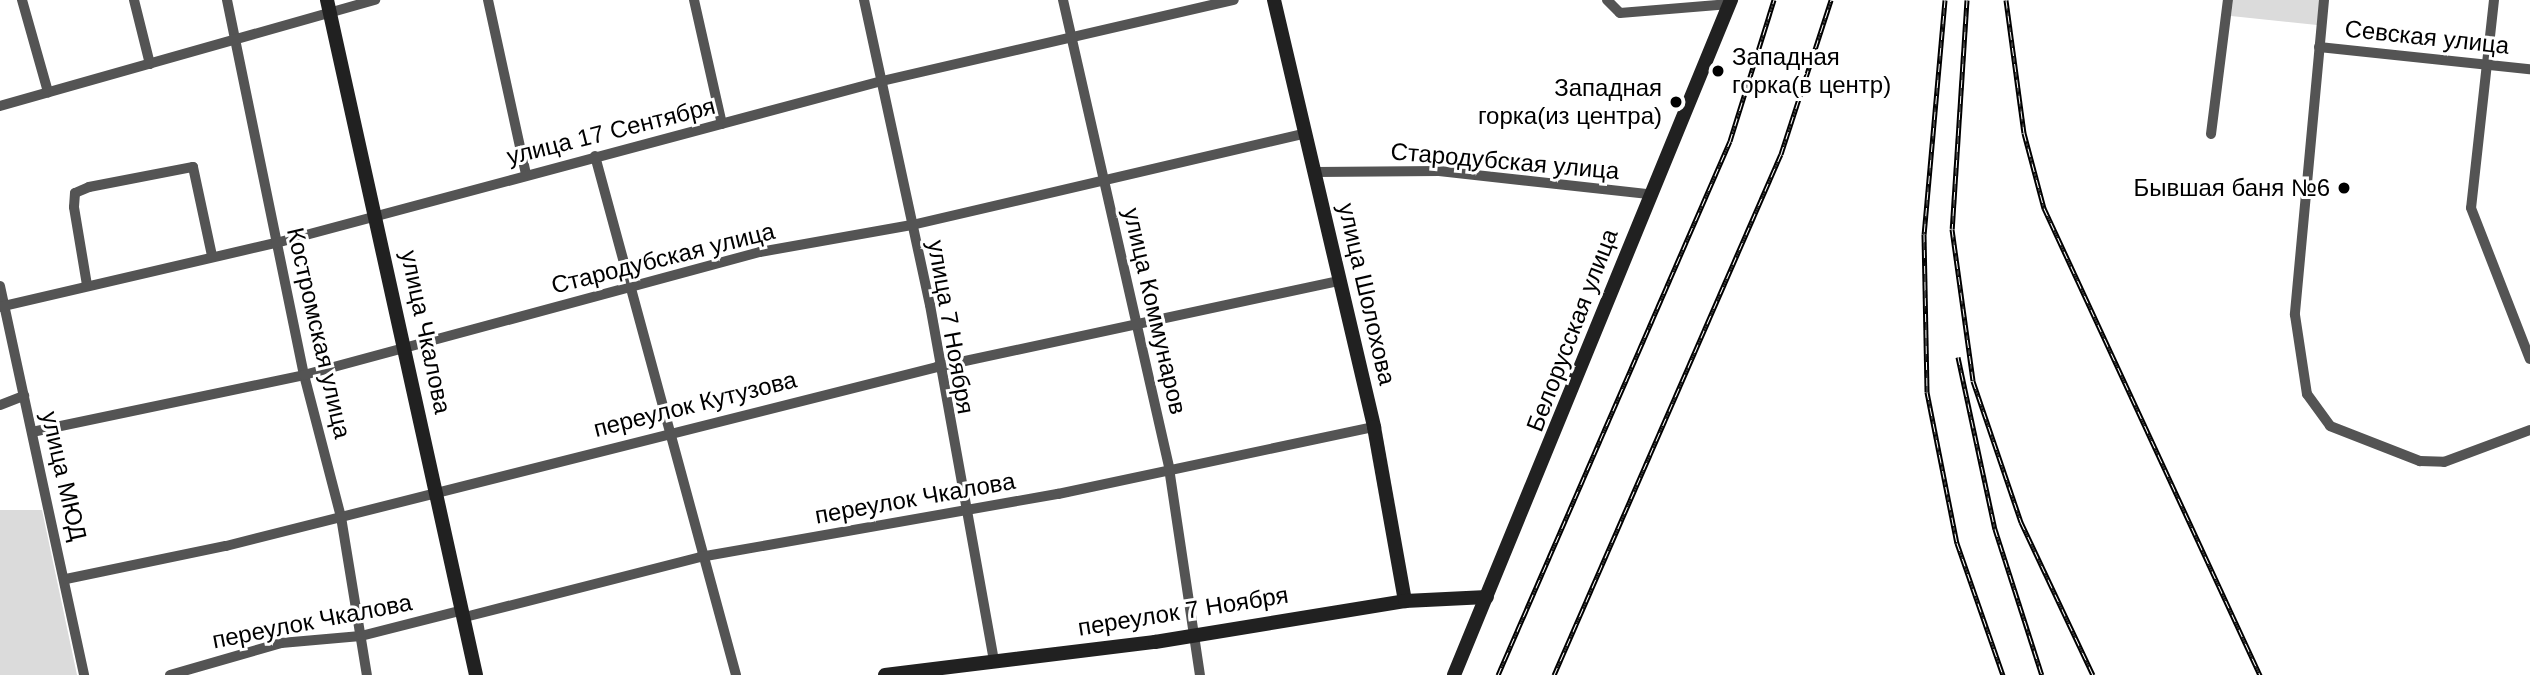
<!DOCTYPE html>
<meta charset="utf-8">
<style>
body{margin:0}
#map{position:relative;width:2530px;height:675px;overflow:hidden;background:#fff;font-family:Arial,sans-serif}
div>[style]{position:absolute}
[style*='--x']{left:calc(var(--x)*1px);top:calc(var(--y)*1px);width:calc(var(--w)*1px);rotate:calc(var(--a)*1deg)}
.green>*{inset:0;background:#dbdbdb}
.street>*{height:10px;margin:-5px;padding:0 5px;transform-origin:5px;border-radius:5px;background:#545454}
.secondary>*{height:14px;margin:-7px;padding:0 7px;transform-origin:7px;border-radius:7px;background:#212121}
.rail>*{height:5px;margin-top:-2.5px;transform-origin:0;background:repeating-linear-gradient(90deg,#fff 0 8px,#000 0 16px);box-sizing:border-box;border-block:2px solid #000}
.dots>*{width:19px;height:19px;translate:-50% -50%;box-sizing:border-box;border:4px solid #fff;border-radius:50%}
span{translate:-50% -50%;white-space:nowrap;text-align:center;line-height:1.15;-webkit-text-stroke:6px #fff;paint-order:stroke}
.street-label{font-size:24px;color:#000}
.poi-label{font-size:24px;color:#000}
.left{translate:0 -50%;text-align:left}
.right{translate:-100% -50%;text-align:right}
</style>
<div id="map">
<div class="green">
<div style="clip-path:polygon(2233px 0,2320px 0,2317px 25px,2231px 16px)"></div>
<div style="clip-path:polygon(0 510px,42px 510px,77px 675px,0 675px)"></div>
</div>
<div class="street">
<div style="--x:22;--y:0;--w:96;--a:74.2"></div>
<div style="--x:134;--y:0;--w:66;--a:76"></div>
<div style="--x:227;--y:0;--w:383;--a:78.4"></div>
<div style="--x:304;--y:375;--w:147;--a:75.4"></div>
<div style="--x:341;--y:517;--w:160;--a:80.7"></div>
<div style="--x:488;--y:0;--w:178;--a:77.7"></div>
<div style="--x:694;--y:0;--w:127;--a:77.3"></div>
<div style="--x:864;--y:0;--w:312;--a:77.8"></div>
<div style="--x:930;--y:305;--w:363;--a:79.8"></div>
<div style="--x:1063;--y:0;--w:480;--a:77.2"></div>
<div style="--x:1169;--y:468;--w:209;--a:81.5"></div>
<div style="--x:1607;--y:0;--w:18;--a:45"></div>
<div style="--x:1620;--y:13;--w:110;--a:-4.7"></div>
<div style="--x:2324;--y:0;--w:316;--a:95.3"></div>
<div style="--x:2295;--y:315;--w:80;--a:81.4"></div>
<div style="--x:2307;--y:394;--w:39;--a:54"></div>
<div style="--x:2330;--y:426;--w:97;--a:21.3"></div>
<div style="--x:2420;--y:461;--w:24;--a:2"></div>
<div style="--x:2444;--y:462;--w:92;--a:-20.4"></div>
<div style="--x:2494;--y:0;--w:209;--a:96.3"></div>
<div style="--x:2471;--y:208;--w:162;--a:68.7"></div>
<div style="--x:2319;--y:47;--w:212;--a:6"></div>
<div style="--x:0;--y:106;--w:390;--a:-15.8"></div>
<div style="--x:2211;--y:134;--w:135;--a:-82.8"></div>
<div style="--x:595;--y:156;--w:538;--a:74.8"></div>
<div style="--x:1316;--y:172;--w:123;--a:-0.5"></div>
<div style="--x:1439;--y:171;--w:211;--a:6.3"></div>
<div style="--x:87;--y:285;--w:79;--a:-99.5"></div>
<div style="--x:74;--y:207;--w:14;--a:-86"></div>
<div style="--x:75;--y:193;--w:15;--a:-23"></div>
<div style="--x:89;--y:187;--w:106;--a:-10.9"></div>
<div style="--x:193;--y:167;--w:91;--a:77.9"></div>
<div style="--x:0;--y:286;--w:398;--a:77.8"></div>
<div style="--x:0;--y:307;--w:283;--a:-13.1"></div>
<div style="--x:276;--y:243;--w:627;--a:-14.97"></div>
<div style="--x:882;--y:81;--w:361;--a:-13"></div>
<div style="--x:0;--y:405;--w:26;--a:-21"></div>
<div style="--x:32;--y:432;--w:278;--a:-11.8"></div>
<div style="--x:304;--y:375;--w:472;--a:-15.1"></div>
<div style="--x:760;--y:252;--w:154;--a:-10.1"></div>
<div style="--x:912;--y:225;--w:405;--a:-13.1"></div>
<div style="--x:66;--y:579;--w:163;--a:-11.7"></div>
<div style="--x:226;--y:546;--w:733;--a:-14.13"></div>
<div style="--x:937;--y:367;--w:410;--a:-12.1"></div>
<div style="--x:465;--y:617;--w:243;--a:-14.3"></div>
<div style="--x:700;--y:557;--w:364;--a:-10"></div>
<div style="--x:1058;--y:494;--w:323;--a:-12"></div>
<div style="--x:170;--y:675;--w:116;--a:-16.1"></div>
<div style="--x:281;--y:643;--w:80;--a:-5"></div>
<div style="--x:361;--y:636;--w:105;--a:-14.3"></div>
</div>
<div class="secondary">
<div style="--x:327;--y:0;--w:691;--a:77.55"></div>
<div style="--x:1274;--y:0;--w:439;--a:76.8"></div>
<div style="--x:1374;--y:427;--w:177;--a:79.9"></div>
<div style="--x:885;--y:675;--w:272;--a:-7"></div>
<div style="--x:1155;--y:642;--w:253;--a:-9.3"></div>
<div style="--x:1405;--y:601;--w:82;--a:-2.8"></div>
<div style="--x:1454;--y:675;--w:730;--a:-67.69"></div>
</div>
<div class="rail">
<div style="--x:1945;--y:0;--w:235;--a:95.1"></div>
<div style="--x:1924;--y:234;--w:158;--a:88.9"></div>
<div style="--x:1927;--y:392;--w:154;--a:78.8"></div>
<div style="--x:1957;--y:543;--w:140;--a:70.8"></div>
<div style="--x:1967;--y:0;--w:229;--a:93.7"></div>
<div style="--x:1952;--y:229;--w:153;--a:82.1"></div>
<div style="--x:1973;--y:381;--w:149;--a:71.2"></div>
<div style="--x:2021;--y:522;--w:169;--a:64.8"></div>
<div style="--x:2006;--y:0;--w:134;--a:82.3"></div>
<div style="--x:2024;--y:133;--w:78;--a:75.1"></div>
<div style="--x:2044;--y:208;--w:515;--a:65.18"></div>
<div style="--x:1958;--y:357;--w:176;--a:77.9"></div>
<div style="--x:1995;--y:529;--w:153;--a:72.2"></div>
<div style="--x:1498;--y:675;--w:582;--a:-66.52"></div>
<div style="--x:1730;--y:141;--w:148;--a:-72.7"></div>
<div style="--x:1554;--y:675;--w:568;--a:-66.46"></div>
<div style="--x:1781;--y:154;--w:162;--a:-72"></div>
</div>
<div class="dots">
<div style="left:1718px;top:71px;background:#000"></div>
<div style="left:1676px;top:102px;background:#000"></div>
<div style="left:2344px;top:188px;background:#000"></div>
</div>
<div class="street-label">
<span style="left:2427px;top:37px;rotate:6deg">Севская улица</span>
<span style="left:611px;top:131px;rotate:-14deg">улица 17 Сентября</span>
<span style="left:1505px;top:161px;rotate:5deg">Стародубская улица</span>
<span style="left:663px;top:258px;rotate:-14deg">Стародубская улица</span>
<span style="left:1367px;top:294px;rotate:77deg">улица Шолохова</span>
<span style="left:1155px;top:311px;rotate:77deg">улица Коммунаров</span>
<span style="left:951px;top:327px;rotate:80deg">улица 7 Ноября</span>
<span style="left:1572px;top:330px;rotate:-69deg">Белорусская улица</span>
<span style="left:426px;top:332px;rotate:78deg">улица Чкалова</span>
<span style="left:319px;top:333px;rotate:77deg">Костромская улица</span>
<span style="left:695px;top:404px;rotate:-14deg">переулок Кутузова</span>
<span style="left:64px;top:476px;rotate:77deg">улица МЮД</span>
<span style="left:915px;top:498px;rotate:-10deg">переулок Чкалова</span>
<span style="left:1183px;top:611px;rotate:-9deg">переулок 7 Ноября</span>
<span style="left:312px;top:621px;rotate:-11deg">переулок Чкалова</span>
</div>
<div class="poi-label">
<span class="left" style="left:1732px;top:71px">Западная<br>горка(в центр)</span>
<span class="right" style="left:1662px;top:102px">Западная<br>горка(из центра)</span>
<span class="right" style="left:2330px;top:188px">Бывшая баня №6</span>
</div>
</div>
